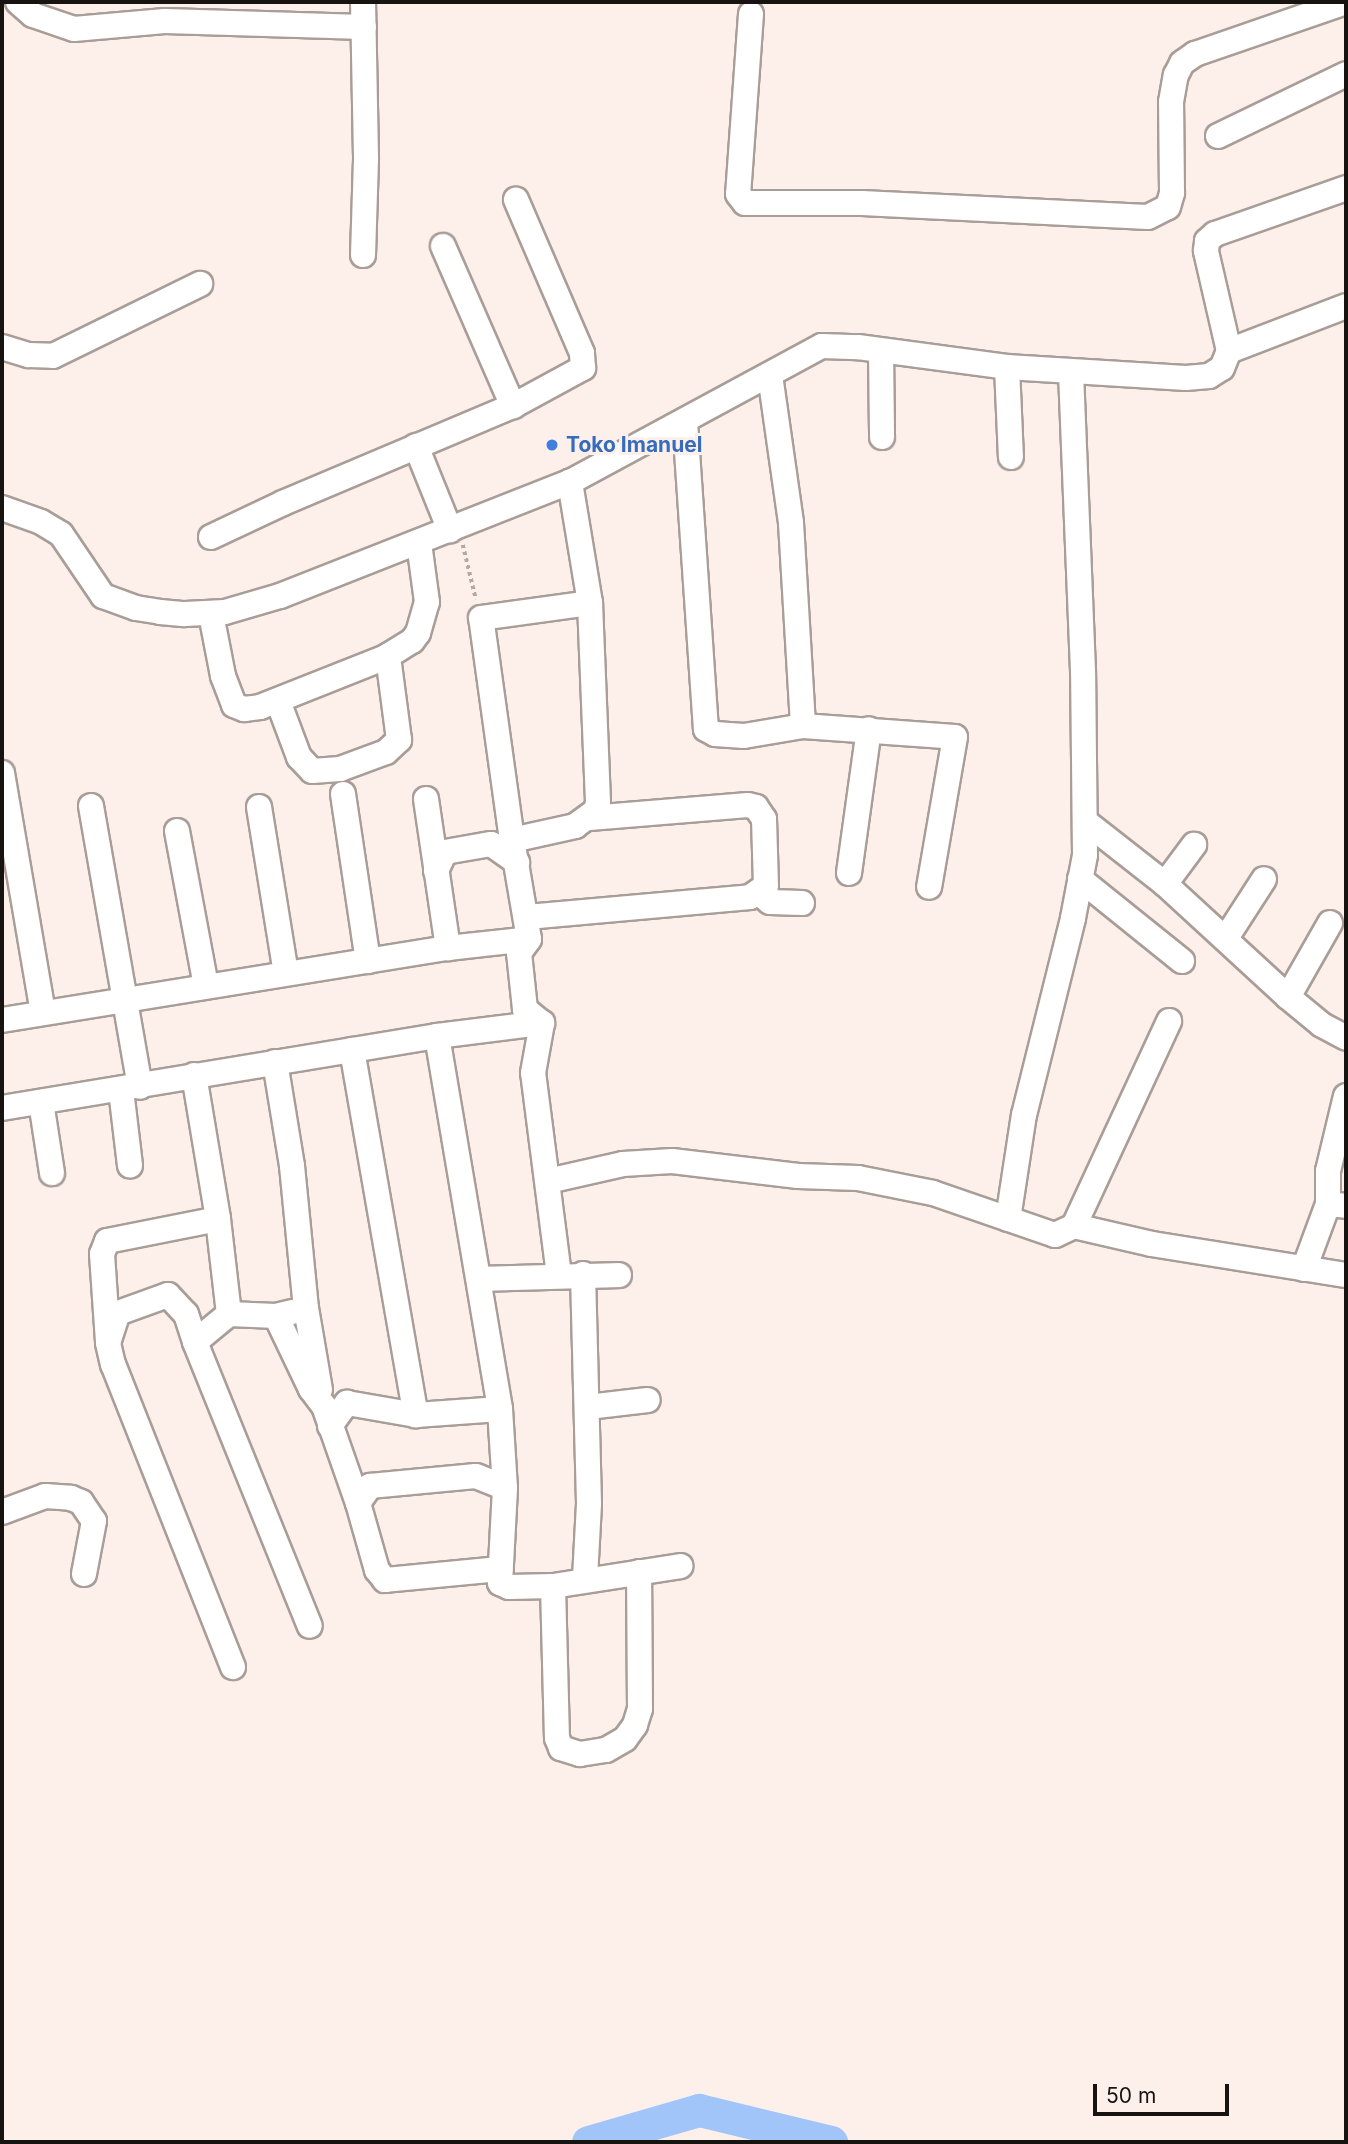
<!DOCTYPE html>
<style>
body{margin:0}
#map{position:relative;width:1348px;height:2144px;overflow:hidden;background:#fdf0eb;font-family:Inter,sans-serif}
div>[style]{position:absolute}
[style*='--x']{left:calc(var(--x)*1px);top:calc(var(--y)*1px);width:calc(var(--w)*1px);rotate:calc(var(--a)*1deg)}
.river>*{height:33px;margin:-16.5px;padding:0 16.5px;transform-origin:16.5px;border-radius:16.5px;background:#a2c5f9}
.path>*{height:3.5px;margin-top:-1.75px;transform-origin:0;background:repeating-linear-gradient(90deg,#b2a8a4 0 3.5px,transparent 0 7px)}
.roads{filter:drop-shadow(2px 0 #a99d98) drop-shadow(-2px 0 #a99d98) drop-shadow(0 2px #a99d98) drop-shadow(0 -2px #a99d98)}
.minor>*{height:24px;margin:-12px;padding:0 12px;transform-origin:12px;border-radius:12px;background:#fff}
.dots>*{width:19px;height:19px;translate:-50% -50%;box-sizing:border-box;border:4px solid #fdf0eb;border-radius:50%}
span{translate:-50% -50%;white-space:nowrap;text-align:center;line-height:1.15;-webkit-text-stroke:6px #fdf0eb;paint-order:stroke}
.shop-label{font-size:21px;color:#366cbe;font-weight:700}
.left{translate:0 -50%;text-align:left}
.frame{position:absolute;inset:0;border:4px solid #171311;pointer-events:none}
.scale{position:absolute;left:1093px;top:2084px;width:136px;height:32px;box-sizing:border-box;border:4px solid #171311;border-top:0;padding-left:9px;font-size:21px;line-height:24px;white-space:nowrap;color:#171311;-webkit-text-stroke:5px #fdf0eb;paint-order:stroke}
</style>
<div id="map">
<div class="river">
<div style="--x:588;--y:2142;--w:116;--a:-16.1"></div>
<div style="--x:699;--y:2110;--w:136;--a:13.6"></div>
</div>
<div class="path">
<div style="--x:463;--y:545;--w:56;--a:76.5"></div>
</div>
<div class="roads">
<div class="minor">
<div style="--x:18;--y:2;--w:20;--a:41"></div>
<div style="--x:33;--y:15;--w:43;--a:18.9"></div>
<div style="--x:74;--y:29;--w:91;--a:-5"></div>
<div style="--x:165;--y:21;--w:199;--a:1.7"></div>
<div style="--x:751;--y:14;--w:180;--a:94.1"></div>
<div style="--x:738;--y:194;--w:11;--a:52"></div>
<div style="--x:745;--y:203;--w:117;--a:0"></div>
<div style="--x:862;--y:203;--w:286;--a:2.8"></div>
<div style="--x:1148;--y:217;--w:22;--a:-27"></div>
<div style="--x:1168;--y:207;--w:15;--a:-74"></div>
<div style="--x:1172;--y:193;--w:91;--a:-90.6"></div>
<div style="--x:1171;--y:102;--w:27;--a:-80"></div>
<div style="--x:1176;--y:75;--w:13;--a:-63"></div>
<div style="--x:1182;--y:63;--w:16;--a:-35"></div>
<div style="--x:1195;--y:54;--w:160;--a:-19"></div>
<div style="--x:1218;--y:136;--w:142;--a:-25.8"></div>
<div style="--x:443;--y:246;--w:175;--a:66.4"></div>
<div style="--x:363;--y:255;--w:98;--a:-88.2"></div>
<div style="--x:366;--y:157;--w:155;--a:-91.1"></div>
<div style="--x:2;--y:347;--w:28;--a:17"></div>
<div style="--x:29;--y:355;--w:24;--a:2"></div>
<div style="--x:53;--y:356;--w:164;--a:-26.1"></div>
<div style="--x:881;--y:351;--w:86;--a:89.3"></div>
<div style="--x:1229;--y:351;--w:125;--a:-21"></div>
<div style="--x:1007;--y:367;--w:90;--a:87.5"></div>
<div style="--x:770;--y:375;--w:149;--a:81.9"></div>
<div style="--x:791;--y:523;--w:203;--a:86.6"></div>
<div style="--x:685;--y:422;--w:308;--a:86.1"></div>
<div style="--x:706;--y:729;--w:10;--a:29"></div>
<div style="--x:715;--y:734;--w:29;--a:4"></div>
<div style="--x:744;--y:736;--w:60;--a:-9.6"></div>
<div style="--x:803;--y:726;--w:152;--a:4.1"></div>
<div style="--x:955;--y:737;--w:152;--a:99.8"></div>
<div style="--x:416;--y:446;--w:91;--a:68"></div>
<div style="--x:2;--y:508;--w:41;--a:19.7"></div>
<div style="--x:41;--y:522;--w:23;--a:31"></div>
<div style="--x:61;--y:534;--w:75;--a:55.9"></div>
<div style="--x:103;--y:596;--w:35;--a:20"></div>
<div style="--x:136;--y:608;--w:24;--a:9"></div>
<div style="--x:160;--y:612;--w:25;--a:5"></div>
<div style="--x:185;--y:614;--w:40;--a:-2.9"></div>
<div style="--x:225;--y:612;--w:57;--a:-16.2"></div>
<div style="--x:280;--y:596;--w:312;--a:-21.5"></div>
<div style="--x:570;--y:482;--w:286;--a:-28.4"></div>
<div style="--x:822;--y:346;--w:36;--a:2"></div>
<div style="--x:858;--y:347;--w:150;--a:7.6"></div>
<div style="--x:1007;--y:367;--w:179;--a:3.5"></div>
<div style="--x:1186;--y:378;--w:23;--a:-5"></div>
<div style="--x:1209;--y:376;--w:15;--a:-32"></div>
<div style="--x:1222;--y:368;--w:18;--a:-68"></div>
<div style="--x:1229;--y:351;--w:103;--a:-103"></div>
<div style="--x:1206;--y:251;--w:10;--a:-84"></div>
<div style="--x:1207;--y:241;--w:11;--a:-41"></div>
<div style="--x:1215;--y:234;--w:139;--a:-19.3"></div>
<div style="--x:211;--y:537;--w:80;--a:-25.3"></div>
<div style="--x:283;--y:503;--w:250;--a:-22.9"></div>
<div style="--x:513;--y:406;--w:80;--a:-28.5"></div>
<div style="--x:583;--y:368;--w:15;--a:-94"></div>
<div style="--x:582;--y:353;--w:167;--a:-113.3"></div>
<div style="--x:211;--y:614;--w:63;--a:79"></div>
<div style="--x:223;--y:676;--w:31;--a:69"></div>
<div style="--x:234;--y:705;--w:11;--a:22"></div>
<div style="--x:244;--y:709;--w:16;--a:-7"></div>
<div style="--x:260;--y:707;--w:136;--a:-21.6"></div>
<div style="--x:386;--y:657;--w:31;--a:-32"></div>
<div style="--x:412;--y:641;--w:10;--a:-53"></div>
<div style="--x:418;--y:633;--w:32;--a:-74"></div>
<div style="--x:427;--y:602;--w:60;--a:-97.7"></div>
<div style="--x:278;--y:701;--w:60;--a:69.4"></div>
<div style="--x:299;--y:757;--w:19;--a:47"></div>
<div style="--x:312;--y:771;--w:28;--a:-4"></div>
<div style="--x:340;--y:769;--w:49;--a:-20.3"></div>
<div style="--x:386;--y:752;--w:18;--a:-43"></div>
<div style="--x:399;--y:740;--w:85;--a:-97.5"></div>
<div style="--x:2;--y:773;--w:243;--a:80.3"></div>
<div style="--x:343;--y:794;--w:169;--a:81.5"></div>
<div style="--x:426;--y:799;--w:151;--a:81.6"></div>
<div style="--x:91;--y:806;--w:285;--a:80.1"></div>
<div style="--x:259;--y:807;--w:168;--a:80.8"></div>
<div style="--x:1086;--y:822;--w:100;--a:38.1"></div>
<div style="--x:1165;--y:884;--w:167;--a:42.6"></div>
<div style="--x:1288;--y:997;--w:44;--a:39.5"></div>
<div style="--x:1322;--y:1025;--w:27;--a:28"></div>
<div style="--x:177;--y:831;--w:158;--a:79.4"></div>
<div style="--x:512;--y:840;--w:224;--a:-97.9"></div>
<div style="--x:481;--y:618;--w:110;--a:-7.8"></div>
<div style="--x:436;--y:871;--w:21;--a:-65"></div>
<div style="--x:445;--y:852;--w:47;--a:-9.9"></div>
<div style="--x:491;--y:844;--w:32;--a:35"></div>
<div style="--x:849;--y:873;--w:145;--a:-82.1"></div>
<div style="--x:1080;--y:879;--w:131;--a:38.8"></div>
<div style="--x:1165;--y:884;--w:49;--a:-53.4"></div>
<div style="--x:759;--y:893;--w:14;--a:39"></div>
<div style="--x:770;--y:902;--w:32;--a:2"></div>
<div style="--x:527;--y:917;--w:224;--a:-5.1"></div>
<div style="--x:750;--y:897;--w:19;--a:-35"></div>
<div style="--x:766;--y:886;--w:67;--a:-91.7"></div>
<div style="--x:764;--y:819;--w:14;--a:-124"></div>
<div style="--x:756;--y:807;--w:8;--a:-166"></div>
<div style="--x:748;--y:805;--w:159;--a:175.3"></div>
<div style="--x:1226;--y:938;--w:70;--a:-57.2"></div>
<div style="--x:1288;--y:997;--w:85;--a:-60.4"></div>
<div style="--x:2;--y:1020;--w:452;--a:-9.2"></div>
<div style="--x:448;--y:948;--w:81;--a:-6.3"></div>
<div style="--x:437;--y:1036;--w:378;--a:80.4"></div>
<div style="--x:500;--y:1409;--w:79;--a:86.4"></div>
<div style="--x:505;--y:1488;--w:95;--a:93"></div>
<div style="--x:500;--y:1583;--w:10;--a:24"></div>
<div style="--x:509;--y:1587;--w:44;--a:-1.3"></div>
<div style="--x:553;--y:1586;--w:129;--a:-8.9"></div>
<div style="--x:352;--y:1050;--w:371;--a:80.1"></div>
<div style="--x:275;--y:1062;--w:105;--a:80.7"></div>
<div style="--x:292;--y:1166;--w:143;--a:84.4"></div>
<div style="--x:306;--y:1308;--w:83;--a:80.3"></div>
<div style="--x:194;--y:1075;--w:146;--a:80.5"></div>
<div style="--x:218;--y:1219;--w:96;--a:83.4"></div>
<div style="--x:121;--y:1090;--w:76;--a:83.2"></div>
<div style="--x:41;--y:1102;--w:72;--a:81.2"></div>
<div style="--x:2;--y:1108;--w:441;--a:-9.4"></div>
<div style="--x:437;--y:1036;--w:106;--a:-7.1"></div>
<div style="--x:548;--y:1181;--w:77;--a:-12.8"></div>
<div style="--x:623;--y:1164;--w:49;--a:-3.5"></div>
<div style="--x:672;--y:1161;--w:127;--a:6.8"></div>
<div style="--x:798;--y:1176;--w:60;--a:1.9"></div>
<div style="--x:858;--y:1178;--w:76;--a:11.3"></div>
<div style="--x:933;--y:1193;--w:129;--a:19"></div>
<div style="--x:1055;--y:1235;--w:21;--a:-25"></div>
<div style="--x:1074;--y:1226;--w:80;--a:13"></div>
<div style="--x:1152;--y:1244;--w:196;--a:9.1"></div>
<div style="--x:1328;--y:1204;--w:33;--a:-90"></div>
<div style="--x:1328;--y:1171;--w:77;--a:-76.5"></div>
<div style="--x:218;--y:1219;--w:113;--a:168.8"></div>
<div style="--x:107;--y:1241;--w:14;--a:111"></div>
<div style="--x:102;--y:1254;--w:89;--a:86.1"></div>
<div style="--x:108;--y:1343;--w:22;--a:77"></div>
<div style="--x:113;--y:1364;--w:326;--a:68.4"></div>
<div style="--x:1008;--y:1219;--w:105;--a:-81.3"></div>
<div style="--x:1024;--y:1115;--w:203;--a:-76"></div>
<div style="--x:1073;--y:918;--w:64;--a:-79.2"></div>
<div style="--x:1085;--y:855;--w:184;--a:-90.6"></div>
<div style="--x:1083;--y:671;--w:300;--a:-92.3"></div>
<div style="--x:1074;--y:1226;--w:226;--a:-65.1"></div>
<div style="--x:1304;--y:1269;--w:69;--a:-69.7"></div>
<div style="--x:1328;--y:1204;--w:18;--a:6"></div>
<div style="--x:583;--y:1274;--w:230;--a:88.5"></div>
<div style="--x:589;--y:1504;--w:75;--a:93.1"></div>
<div style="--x:559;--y:1275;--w:204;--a:-97.3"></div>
<div style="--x:533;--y:1073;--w:51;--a:-79.8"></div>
<div style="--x:542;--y:1023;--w:22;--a:-141"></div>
<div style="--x:525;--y:1009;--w:56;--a:-96.1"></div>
<div style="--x:519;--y:953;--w:17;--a:-54"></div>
<div style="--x:529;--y:939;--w:100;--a:-99.7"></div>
<div style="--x:512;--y:840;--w:65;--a:-12.5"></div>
<div style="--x:575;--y:826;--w:26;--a:-36"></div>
<div style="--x:596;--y:811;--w:9;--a:-77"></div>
<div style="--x:598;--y:802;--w:199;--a:-92.3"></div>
<div style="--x:590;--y:603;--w:123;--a:-99.4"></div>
<div style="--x:480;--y:1279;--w:139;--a:-1.6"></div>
<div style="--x:276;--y:1316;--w:81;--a:64.4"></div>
<div style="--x:311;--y:1389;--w:21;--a:53"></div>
<div style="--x:324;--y:1406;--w:103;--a:70.7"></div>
<div style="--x:358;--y:1503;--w:70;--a:74.2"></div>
<div style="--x:377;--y:1570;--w:13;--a:51"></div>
<div style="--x:385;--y:1580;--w:116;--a:-5.5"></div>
<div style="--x:109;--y:1340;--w:28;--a:-72"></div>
<div style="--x:118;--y:1313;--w:53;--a:-19.8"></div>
<div style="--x:168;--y:1295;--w:26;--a:47"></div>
<div style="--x:186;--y:1314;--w:29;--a:72"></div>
<div style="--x:195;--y:1342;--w:306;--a:68"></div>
<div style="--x:195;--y:1342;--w:44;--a:-39.5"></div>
<div style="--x:229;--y:1314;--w:47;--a:2.4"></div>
<div style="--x:276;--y:1316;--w:16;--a:-14"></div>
<div style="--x:588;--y:1407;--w:60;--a:-6.7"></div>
<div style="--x:330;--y:1426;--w:29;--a:-54"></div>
<div style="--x:347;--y:1403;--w:70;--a:9.9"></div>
<div style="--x:416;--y:1415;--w:84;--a:-4.1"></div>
<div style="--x:358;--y:1503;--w:21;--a:-55"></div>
<div style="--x:370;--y:1486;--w:106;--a:-5.4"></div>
<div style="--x:476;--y:1476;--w:31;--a:22"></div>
<div style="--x:2;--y:1512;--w:46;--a:-20.4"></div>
<div style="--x:45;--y:1496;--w:26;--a:4"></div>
<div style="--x:71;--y:1498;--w:11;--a:22"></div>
<div style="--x:81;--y:1502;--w:23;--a:56"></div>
<div style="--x:94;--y:1521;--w:54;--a:100.7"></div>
<div style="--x:553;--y:1586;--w:152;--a:88.5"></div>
<div style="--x:557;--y:1738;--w:11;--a:68"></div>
<div style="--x:561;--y:1748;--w:20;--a:18"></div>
<div style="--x:580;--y:1754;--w:26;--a:-9"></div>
<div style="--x:606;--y:1750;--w:22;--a:-30"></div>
<div style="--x:625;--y:1739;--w:17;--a:-54"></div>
<div style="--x:635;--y:1725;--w:17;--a:-73"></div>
<div style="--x:640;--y:1709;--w:137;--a:-90.4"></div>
</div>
</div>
<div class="dots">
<div style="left:552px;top:445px;background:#3f7fe0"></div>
</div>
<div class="shop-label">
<span class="left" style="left:566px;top:445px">Toko Imanuel</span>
</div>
<div class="frame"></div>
<div class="scale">50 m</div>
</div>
